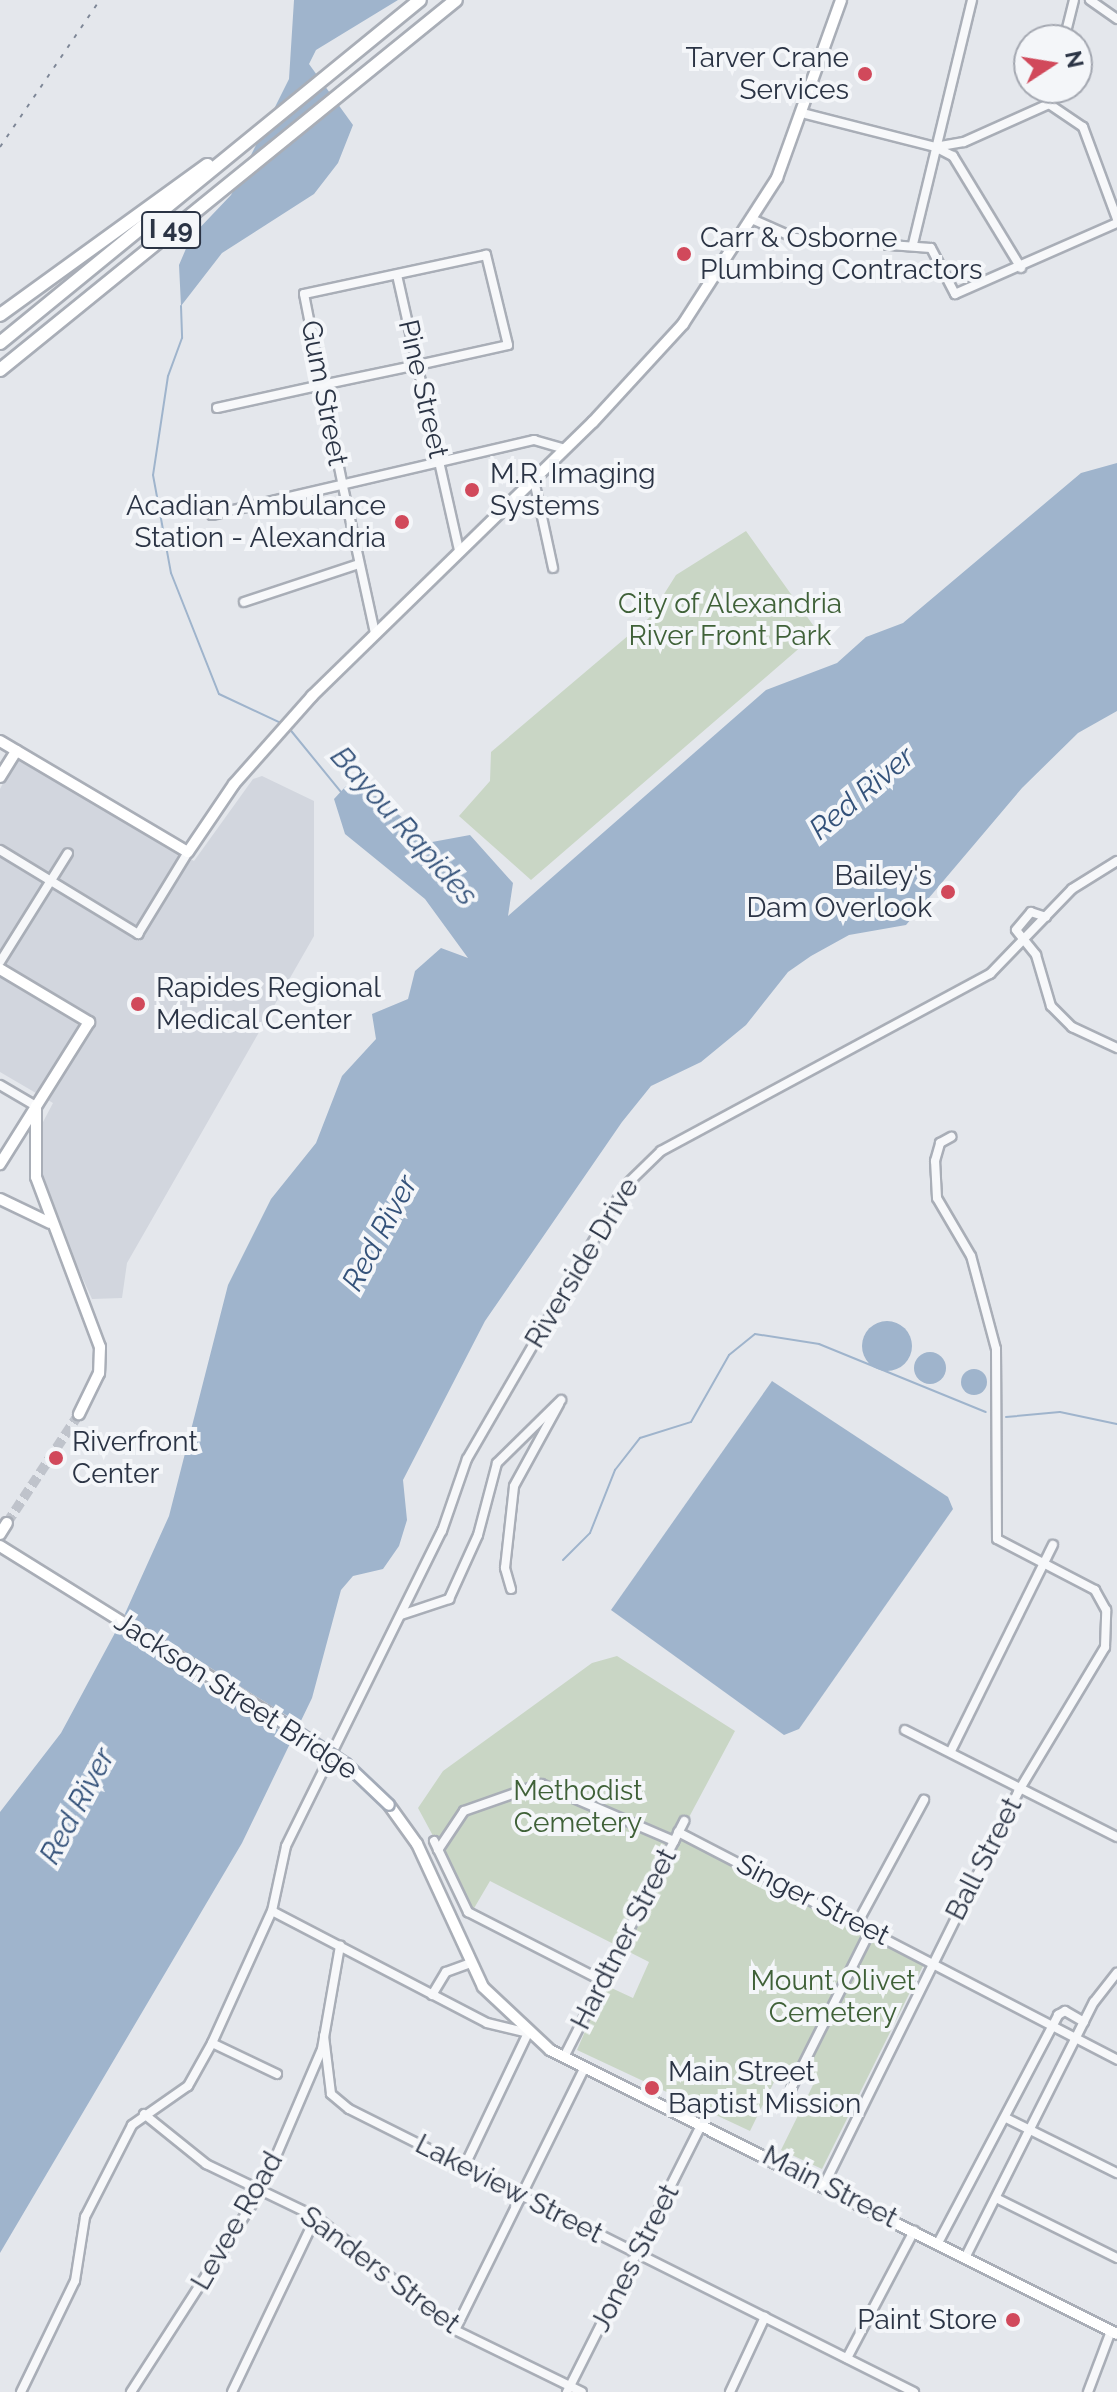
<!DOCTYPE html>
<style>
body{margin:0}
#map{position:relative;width:1117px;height:2392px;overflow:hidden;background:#e4e7ec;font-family:Raleway,sans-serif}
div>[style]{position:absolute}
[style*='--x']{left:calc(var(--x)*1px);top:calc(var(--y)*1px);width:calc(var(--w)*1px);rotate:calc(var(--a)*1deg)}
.built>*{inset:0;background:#d2d6de}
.green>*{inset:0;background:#c9d6c5}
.water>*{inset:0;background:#9fb4cc}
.round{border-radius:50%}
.pier>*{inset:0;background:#e4e7ec}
.stream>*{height:2px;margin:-1px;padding:0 1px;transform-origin:1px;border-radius:1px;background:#9fb4cc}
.major-tunnel>*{height:10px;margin-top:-5px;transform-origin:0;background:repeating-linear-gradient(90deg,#bfc3cb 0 10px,transparent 0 15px)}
.roads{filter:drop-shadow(2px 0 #a9aeb7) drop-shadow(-2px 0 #a9aeb7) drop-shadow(0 2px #a9aeb7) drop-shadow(0 -2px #a9aeb7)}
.minor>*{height:8px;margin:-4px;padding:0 4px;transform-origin:4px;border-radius:4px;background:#f7f8fa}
.major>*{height:10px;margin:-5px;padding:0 5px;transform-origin:5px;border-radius:5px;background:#fff}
.highway>*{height:12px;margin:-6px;padding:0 6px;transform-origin:6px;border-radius:6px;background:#fff}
.rail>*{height:2px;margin-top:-1px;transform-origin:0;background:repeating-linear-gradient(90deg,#7d8696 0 4px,transparent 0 12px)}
.bridges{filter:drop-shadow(2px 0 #a3abb8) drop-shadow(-2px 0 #a3abb8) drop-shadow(0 2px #a3abb8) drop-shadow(0 -2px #a3abb8)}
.major-bridge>*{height:10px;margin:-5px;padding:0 5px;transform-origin:5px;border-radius:5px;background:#fff}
.dots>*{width:22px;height:22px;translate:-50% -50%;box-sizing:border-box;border:4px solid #f4f6f9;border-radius:50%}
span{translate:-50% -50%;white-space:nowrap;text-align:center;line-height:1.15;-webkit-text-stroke:8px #f4f6f9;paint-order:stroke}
.shield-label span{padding:2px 6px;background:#f4f6f9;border:2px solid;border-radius:6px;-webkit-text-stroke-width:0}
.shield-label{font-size:26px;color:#2b3445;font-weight:700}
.poi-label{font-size:28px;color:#2b3445}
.right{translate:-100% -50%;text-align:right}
.left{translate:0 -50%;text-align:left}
.street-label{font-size:28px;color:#2b3445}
.park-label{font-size:28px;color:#3f6138}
.water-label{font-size:30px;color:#34527a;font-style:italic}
.north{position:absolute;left:1013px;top:24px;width:80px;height:80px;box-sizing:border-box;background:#f4f6f9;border:2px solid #a4a8b1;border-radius:50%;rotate:78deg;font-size:22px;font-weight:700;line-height:32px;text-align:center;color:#2b3445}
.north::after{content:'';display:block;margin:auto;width:28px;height:36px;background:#d1495b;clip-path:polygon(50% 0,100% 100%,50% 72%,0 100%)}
</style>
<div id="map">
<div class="built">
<div style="clip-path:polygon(17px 756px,194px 861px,253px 779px,262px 776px,314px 801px,314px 936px,127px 1263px,122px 1298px,92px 1299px,65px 1239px,42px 1171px,43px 1122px,53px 1103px,0 1072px,0 789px)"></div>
</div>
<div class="green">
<div style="clip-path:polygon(746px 531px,818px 632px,531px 880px,459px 816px,490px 781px,491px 752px,649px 618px,676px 575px)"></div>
<div style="clip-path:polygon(617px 1656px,735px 1731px,679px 1836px,925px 1962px,822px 2169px,781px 2150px,814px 2083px,792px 2074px,788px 2082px,776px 2078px,750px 2131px,577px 2050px,605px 1985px,633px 1998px,649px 1962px,490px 1881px,473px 1910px,418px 1808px,443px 1771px,592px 1663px)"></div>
</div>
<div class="water">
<div style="clip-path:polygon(294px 0,398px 0,316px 50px,309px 64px,353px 125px,338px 163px,314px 194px,222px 253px,181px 306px,179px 265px,191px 237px,231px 195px,289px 79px)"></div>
<div style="clip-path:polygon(1117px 463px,1117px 711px,1078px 733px,1022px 788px,906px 925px,849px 935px,811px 956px,788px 972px,746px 1025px,701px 1062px,651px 1086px,622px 1122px,485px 1321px,403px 1480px,407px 1520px,399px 1546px,383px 1569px,353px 1576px,341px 1590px,312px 1698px,242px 1843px,0 2253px,0 1812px,61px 1733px,123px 1618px,169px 1516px,228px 1285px,271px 1199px,316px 1143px,342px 1076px,376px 1039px,372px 1014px,408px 999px,415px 971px,441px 948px,468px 958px,425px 899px,345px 834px,334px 799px,346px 786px,376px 796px,432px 842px,470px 835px,513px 883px,508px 916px,766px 690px,837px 663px,866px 637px,903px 623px,1081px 473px)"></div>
<div class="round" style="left:862px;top:1321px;width:50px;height:50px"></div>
<div class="round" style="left:914px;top:1352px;width:32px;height:32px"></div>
<div class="round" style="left:961px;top:1369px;width:26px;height:26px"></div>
<div style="clip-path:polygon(772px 1381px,948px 1497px,953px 1509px,799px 1729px,784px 1735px,611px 1610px)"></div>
</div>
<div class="pier">
<div style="clip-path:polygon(121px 1612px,302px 1725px,295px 1740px,112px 1627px)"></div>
</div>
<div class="stream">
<div style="--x:181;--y:306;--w:32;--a:88"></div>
<div style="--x:182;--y:338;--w:40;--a:110.2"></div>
<div style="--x:168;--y:376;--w:100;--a:98.6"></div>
<div style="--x:153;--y:475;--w:100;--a:79.6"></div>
<div style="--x:171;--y:573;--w:130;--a:68.4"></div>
<div style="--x:219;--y:694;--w:71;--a:25.1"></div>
<div style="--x:288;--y:727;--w:84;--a:50.8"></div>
<div style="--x:1006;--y:1417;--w:54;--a:-5.3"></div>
<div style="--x:1060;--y:1412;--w:58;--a:11.9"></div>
<div style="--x:563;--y:1560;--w:38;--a:-45"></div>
<div style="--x:590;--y:1533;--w:68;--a:-68.4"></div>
<div style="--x:615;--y:1470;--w:41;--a:-52"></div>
<div style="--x:640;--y:1438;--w:53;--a:-17.4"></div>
<div style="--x:691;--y:1422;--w:77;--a:-60.4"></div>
<div style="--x:729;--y:1355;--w:33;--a:-39"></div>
<div style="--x:755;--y:1334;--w:65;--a:8.9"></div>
<div style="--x:819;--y:1344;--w:180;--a:22.2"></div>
</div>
<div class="major-tunnel">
<div style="--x:7;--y:1523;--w:131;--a:-56.6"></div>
</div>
<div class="roads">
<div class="minor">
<div style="--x:1090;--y:0;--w:33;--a:35"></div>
<div style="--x:1064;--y:40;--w:41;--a:-76"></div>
<div style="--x:1049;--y:104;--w:41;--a:34.1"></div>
<div style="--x:1083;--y:127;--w:98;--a:69.7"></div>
<div style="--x:1049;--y:104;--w:16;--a:-76"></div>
<div style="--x:806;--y:114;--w:133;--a:14.3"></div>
<div style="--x:935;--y:147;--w:29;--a:-10"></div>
<div style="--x:964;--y:142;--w:93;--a:-24.1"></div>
<div style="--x:935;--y:147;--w:20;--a:27"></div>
<div style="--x:953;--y:156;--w:131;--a:58.7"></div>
<div style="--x:754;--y:220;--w:45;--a:23.7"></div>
<div style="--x:795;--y:238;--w:136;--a:4.2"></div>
<div style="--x:931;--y:248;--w:52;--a:62.4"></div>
<div style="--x:955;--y:294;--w:177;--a:-23.7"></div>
<div style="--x:913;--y:244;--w:251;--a:-76.4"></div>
<div style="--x:397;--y:275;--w:282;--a:77.3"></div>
<div style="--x:217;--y:408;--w:107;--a:-12.4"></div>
<div style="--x:322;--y:385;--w:98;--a:-11.8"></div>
<div style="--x:418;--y:365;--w:92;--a:-12.5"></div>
<div style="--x:508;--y:345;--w:93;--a:-103.7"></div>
<div style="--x:486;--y:255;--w:186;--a:167.9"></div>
<div style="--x:304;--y:294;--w:93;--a:78.8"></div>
<div style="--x:322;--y:385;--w:99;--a:78.3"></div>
<div style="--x:342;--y:482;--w:155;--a:77.7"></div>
<div style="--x:534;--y:480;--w:90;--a:77.8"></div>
<div style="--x:212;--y:515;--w:331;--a:-13.1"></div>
<div style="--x:534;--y:440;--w:32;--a:16"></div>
<div style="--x:244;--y:602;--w:121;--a:-18.3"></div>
<div style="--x:0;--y:850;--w:162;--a:31.3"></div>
<div style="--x:138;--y:934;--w:96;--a:-58.6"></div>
<div style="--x:1046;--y:917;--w:16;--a:-162"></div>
<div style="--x:1031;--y:912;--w:23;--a:130"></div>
<div style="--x:1016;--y:930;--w:32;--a:51"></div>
<div style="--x:1036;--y:955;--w:53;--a:73.6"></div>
<div style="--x:1051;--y:1006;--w:30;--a:45"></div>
<div style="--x:1072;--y:1027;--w:50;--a:25"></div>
<div style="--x:0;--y:962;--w:128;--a:-58"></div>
<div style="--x:0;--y:1085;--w:42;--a:30.3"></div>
<div style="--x:511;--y:1589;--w:22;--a:-106"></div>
<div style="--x:505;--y:1568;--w:82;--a:-83.7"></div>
<div style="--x:514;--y:1486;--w:94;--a:-61.2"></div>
<div style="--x:401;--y:1615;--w:51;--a:-18.4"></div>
<div style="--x:449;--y:1599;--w:70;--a:-65.6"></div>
<div style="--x:478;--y:1535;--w:74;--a:-75.2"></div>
<div style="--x:497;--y:1463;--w:90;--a:-44.5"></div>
<div style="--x:905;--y:1730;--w:237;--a:26.8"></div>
<div style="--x:951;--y:1751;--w:230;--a:-63.7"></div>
<div style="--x:678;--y:1832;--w:495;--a:27.4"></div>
<div style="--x:434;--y:1841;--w:79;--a:64.4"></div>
<div style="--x:468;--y:1912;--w:149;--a:27.1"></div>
<div style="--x:438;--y:1850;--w:47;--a:-56.3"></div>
<div style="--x:464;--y:1811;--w:82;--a:-19.3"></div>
<div style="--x:541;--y:1784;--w:145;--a:23.2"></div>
<div style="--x:272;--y:1911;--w:242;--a:27.5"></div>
<div style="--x:487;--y:2023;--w:42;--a:13.7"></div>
<div style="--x:528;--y:2033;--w:148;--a:115.5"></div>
<div style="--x:858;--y:1922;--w:139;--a:-61.6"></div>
<div style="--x:432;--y:1995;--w:27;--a:-59"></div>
<div style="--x:446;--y:1972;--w:27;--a:-20"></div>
<div style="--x:324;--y:2036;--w:58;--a:83.1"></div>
<div style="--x:331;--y:2094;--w:23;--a:40"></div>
<div style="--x:349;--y:2109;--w:632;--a:26.61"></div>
<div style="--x:212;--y:2043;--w:72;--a:25.5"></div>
<div style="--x:564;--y:2057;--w:265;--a:-63"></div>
<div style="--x:791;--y:2089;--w:179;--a:-63.4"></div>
<div style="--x:144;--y:2114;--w:80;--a:38.9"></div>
<div style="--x:206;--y:2164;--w:122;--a:25.7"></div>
<div style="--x:316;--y:2217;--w:179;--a:39.1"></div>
<div style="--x:455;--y:2330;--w:141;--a:26"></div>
<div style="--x:1006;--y:2118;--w:124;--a:26.4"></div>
<div style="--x:825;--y:2183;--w:436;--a:-63.7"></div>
<div style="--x:1018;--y:1792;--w:169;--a:-59"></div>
<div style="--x:1105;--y:1647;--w:37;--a:-88"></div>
<div style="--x:1106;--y:1610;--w:23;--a:-119"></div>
<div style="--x:1095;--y:1590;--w:110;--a:-152.5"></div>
<div style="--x:997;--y:1539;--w:190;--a:-90.3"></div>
<div style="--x:996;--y:1349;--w:96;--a:-105"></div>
<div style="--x:971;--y:1256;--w:67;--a:-120.4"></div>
<div style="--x:937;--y:1198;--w:37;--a:-93"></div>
<div style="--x:935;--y:1161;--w:19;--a:-74"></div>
<div style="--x:940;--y:1143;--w:13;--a:-29"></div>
<div style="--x:996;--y:2198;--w:135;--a:26.4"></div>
<div style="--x:938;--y:2243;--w:258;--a:-62.2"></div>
<div style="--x:1058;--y:2015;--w:8;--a:-30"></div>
<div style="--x:1065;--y:2011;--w:22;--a:30"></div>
<div style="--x:966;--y:2256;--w:284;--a:-63.3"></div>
<div style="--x:1094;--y:2002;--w:37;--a:-52"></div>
<div style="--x:455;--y:2330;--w:293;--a:-63.7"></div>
<div style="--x:847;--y:2358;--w:144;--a:-62.2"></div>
<div style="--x:21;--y:2392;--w:123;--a:-64.1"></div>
<div style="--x:75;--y:2281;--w:65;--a:-81.1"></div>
<div style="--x:85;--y:2217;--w:103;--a:-62.9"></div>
<div style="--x:132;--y:2125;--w:68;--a:-34.9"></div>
<div style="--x:188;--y:2086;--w:49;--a:-60.8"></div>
<div style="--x:212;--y:2043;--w:145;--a:-65.6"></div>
<div style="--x:272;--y:1911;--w:66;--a:-77.8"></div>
<div style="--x:286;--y:1846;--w:352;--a:-63.7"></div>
<div style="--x:442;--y:1531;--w:76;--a:-70.9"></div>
<div style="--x:467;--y:1459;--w:315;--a:-59.9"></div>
<div style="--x:625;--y:1186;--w:50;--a:-44.2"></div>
<div style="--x:661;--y:1151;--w:374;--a:-28.3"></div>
<div style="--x:990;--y:974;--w:118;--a:-46"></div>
<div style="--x:1072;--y:889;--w:53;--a:-31.9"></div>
<div style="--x:131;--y:2392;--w:242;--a:-57.2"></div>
<div style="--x:262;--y:2189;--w:152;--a:-66.8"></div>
<div style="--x:322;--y:2049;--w:105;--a:-80.1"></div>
<div style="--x:232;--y:2392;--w:194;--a:-64.4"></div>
<div style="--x:567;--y:2392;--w:301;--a:-63.3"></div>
<div style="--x:730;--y:2392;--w:83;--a:-65"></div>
<div style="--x:1088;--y:2392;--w:65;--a:-69.3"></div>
</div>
<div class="major">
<div style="--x:0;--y:741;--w:218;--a:30.6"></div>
<div style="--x:188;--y:852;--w:82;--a:-55.9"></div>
<div style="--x:234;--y:784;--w:118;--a:-48.4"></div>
<div style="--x:312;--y:696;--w:392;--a:-44.3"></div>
<div style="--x:593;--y:422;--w:133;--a:-47.4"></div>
<div style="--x:683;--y:324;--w:174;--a:-57.2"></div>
<div style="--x:777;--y:178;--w:189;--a:-70.2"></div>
<div style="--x:0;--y:777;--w:31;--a:-58"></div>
<div style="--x:0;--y:969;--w:104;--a:30.8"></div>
<div style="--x:89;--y:1022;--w:168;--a:122.1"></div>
<div style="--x:36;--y:1106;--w:71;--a:90"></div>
<div style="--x:36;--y:1177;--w:182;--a:69.4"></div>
<div style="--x:100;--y:1347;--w:26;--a:92"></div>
<div style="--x:99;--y:1373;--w:46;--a:116"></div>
<div style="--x:0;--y:1199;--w:55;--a:25.6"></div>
<div style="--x:0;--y:1534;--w:13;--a:-58"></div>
<div style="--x:0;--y:1546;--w:312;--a:31.9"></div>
<div style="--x:389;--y:1805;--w:48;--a:54.3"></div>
<div style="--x:417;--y:1844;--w:157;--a:65.2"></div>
<div style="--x:483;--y:1987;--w:92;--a:43.2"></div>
<div style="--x:550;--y:2050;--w:634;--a:26.61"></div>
</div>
<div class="highway">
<div style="--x:0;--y:315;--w:256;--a:-35.9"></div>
<div style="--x:0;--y:343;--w:542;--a:-39.24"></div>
<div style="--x:0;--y:370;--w:587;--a:-39.06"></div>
</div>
</div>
<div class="rail">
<div style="--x:0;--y:147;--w:178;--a:-55.8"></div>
</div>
<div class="bridges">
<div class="major-bridge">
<div style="--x:265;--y:1711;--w:97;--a:33.2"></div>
<div style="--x:346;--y:1764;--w:59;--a:43.6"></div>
</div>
</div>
<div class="dots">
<div style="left:865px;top:74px;background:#d1495b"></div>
<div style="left:684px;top:254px;background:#d1495b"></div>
<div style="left:472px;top:490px;background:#d1495b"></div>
<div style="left:402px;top:522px;background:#d1495b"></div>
<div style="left:948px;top:892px;background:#d1495b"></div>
<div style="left:138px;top:1004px;background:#d1495b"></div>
<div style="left:56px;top:1458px;background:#d1495b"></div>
<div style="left:652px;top:2088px;background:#d1495b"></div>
<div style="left:1013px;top:2320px;background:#d1495b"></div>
</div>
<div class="shield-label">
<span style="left:171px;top:230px">I 49</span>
</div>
<div class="poi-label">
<span class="right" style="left:849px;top:74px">Tarver Crane<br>Services</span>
<span class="left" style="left:700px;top:254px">Carr &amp; Osborne<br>Plumbing Contractors</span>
<span class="left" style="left:490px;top:490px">M.R. Imaging<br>Systems</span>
<span class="right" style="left:386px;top:522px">Acadian Ambulance<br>Station - Alexandria</span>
<span class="right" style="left:932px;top:892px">Bailey's<br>Dam Overlook</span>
<span class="left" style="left:156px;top:1004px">Rapides Regional<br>Medical Center</span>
<span class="left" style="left:72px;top:1458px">Riverfront<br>Center</span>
<span class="left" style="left:668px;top:2088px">Main Street<br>Baptist Mission</span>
<span class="right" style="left:997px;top:2320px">Paint Store</span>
</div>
<div class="street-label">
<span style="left:423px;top:389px;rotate:77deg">Pine Street</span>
<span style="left:324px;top:393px;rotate:79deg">Gum Street</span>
<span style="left:582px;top:1263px;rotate:-59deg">Riverside Drive</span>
<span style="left:236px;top:1696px;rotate:33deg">Jackson Street Bridge</span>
<span style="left:984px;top:1859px;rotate:-63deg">Ball Street</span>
<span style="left:813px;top:1900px;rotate:27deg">Singer Street</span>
<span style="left:624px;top:1939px;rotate:-63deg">Hardtner Street</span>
<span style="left:830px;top:2187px;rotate:27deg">Main Street</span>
<span style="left:509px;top:2189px;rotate:27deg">Lakeview Street</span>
<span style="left:237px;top:2221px;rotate:-60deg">Levee Road</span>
<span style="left:635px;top:2258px;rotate:-63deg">Jones Street</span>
<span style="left:380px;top:2270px;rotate:37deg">Sanders Street</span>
</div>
<div class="park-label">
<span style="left:730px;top:620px">City of Alexandria<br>River Front Park</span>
<span style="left:578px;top:1807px">Methodist<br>Cemetery</span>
<span style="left:833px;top:1997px">Mount Olivet<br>Cemetery</span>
</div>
<div class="water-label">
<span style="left:862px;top:793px;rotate:-40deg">Red River</span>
<span style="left:404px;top:826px;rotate:48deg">Bayou Rapides</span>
<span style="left:380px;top:1233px;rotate:-62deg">Red River</span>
<span style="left:77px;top:1806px;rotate:-62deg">Red River</span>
</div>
<div class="north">N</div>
</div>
